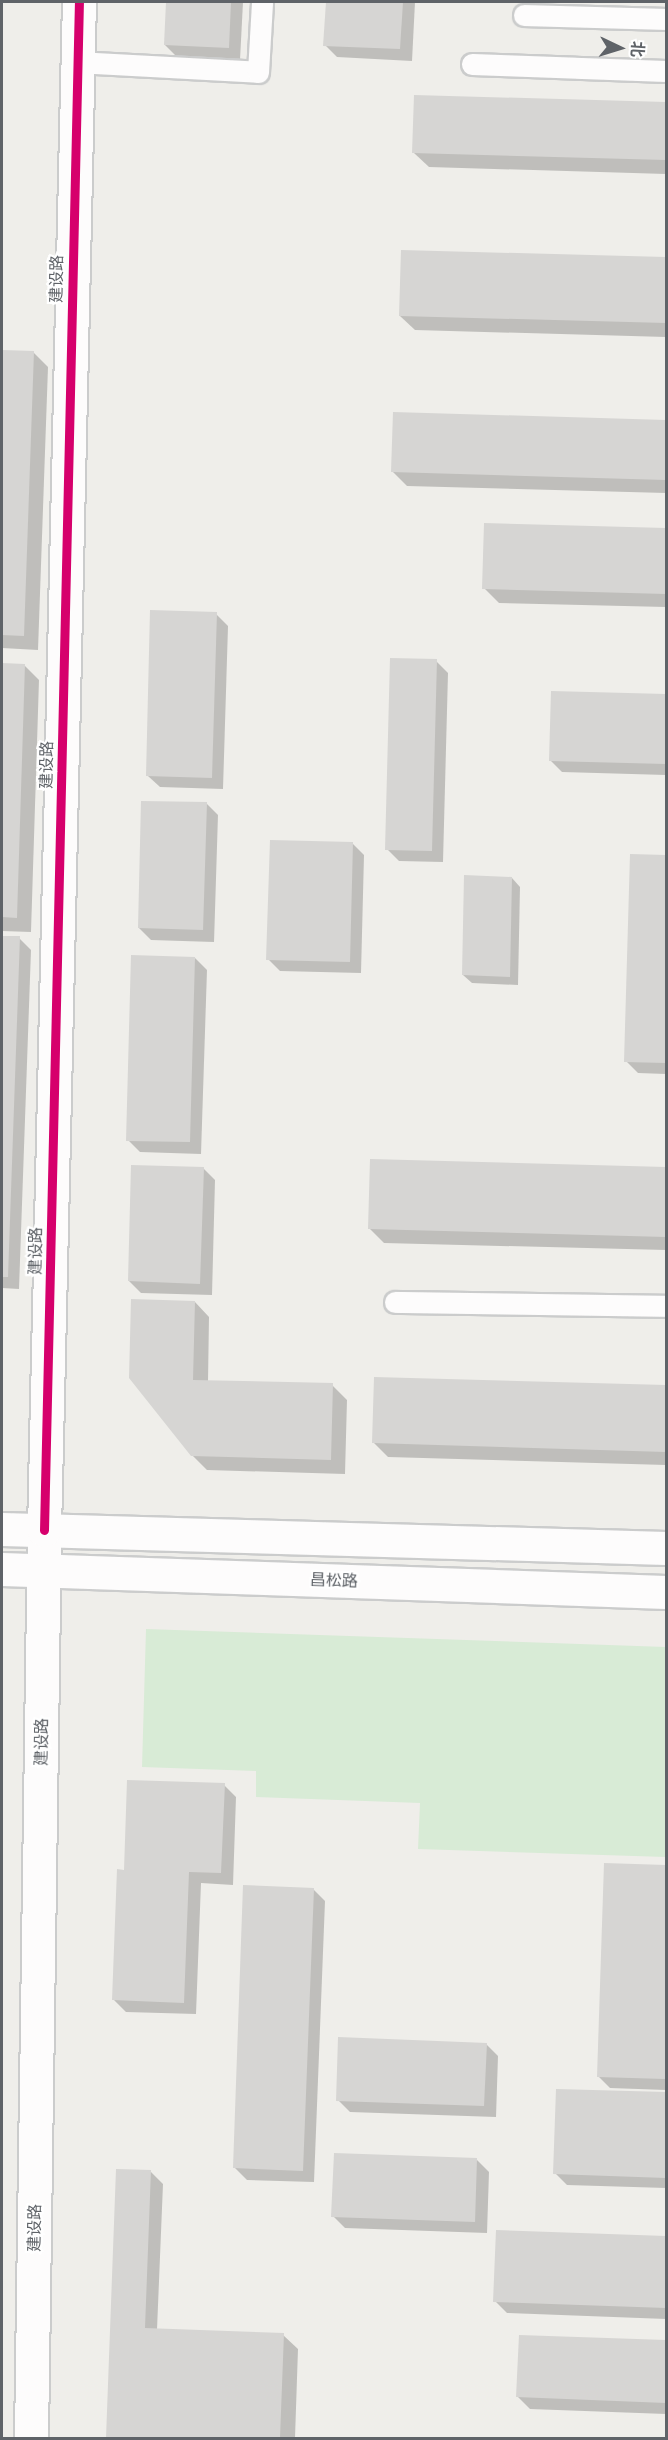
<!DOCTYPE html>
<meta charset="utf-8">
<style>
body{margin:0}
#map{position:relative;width:668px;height:2440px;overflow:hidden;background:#efeeea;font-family:Inter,"Noto Sans SC",sans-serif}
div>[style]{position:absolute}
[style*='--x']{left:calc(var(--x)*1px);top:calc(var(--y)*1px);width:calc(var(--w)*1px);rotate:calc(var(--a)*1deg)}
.green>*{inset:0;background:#d8ebd6}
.shadow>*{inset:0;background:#0003}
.building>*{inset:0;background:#d6d5d3}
.roads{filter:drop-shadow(2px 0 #cbcccc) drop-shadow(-2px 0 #cbcccc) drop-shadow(0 2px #cbcccc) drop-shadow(0 -2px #cbcccc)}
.lane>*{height:21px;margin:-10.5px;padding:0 10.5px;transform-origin:10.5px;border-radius:10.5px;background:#fdfcfc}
.secondary>*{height:33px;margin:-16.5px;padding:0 16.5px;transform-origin:16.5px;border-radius:16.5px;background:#fdfcfc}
.cycleway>*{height:9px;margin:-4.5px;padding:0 4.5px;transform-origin:4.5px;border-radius:4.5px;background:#d6006c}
span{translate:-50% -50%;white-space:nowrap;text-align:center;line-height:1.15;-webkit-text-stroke:4.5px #fff;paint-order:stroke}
.street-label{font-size:16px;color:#5f6368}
.frame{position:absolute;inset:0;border:3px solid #5f6368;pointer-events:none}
.north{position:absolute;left:590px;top:18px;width:60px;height:60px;-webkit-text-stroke:4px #fff;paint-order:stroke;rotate:94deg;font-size:16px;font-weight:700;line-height:24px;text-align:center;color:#5f6368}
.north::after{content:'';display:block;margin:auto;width:21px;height:27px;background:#5f6368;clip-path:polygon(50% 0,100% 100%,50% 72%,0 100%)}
</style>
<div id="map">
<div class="green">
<div style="clip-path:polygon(146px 1629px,666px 1647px,666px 1857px,418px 1849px,420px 1803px,256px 1797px,256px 1771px,142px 1767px)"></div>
</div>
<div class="shadow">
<div style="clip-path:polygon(167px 2px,243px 2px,240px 60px,177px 57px,165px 45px)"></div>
<div style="clip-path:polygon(327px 2px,415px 2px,412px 61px,337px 57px,325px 45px)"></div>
<div style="clip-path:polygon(415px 97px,666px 104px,666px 174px,429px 167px,414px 153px)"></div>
<div style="clip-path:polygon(402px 251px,666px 258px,666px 337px,415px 330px,400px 316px)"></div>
<div style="clip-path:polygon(2px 351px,33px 352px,48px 367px,38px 650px,2px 648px)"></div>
<div style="clip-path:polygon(394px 414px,666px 422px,666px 493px,407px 486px,393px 472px)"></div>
<div style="clip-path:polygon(486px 525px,666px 529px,666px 607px,499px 603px,484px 588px)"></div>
<div style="clip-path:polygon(216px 614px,228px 626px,223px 789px,160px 787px,148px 776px)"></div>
<div style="clip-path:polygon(436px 661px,448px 673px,443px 862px,399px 861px,387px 849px)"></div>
<div style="clip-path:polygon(2px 665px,25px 666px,39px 680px,31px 932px,2px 931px)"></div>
<div style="clip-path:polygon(552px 692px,666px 695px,666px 775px,562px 772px,550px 760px)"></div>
<div style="clip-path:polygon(206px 803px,218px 815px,214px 942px,151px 940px,139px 928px)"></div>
<div style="clip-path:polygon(352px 843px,364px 855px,361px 973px,280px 971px,268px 959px)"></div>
<div style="clip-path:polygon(631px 855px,666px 856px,666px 1074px,638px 1073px,626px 1061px)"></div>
<div style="clip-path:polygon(512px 878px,520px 887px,518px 985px,472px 983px,463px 975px)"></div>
<div style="clip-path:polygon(2px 937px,19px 938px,31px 950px,19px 1289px,2px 1288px)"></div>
<div style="clip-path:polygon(195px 958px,207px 970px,201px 1154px,140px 1152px,128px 1140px)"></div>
<div style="clip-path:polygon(371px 1160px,666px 1168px,666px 1250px,384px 1243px,369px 1228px)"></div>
<div style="clip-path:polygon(203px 1168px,215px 1180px,212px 1295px,141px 1293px,129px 1281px)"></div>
<div style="clip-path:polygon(195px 1302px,209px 1317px,208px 1382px,332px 1385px,347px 1400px,345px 1474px,207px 1470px,192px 1455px,131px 1377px)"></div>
<div style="clip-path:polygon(375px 1379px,666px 1386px,666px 1465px,388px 1457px,374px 1443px)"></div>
<div style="clip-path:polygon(224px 1785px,236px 1797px,233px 1885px,201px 1883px,196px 2014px,126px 2012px,114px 2000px,125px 1871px)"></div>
<div style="clip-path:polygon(606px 1864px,666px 1866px,666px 2090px,610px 2088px,598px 2076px)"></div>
<div style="clip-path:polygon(313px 1889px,325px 1901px,314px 2182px,247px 2180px,235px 2168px)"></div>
<div style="clip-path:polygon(486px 2044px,498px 2056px,496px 2117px,350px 2112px,338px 2100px)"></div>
<div style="clip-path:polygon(558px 2090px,666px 2094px,666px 2188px,567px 2185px,555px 2173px)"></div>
<div style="clip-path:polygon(477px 2160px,489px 2172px,487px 2233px,345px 2228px,333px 2216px)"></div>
<div style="clip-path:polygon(117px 2170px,151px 2172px,163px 2184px,157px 2330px,283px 2335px,298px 2349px,295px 2438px,107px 2438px)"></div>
<div style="clip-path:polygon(497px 2232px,666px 2238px,666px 2319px,507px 2313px,495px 2301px)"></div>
<div style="clip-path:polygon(520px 2336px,666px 2341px,666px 2414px,530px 2409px,518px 2397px)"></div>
</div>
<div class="building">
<div style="clip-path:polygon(166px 2px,231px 2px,229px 48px,164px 45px)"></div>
<div style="clip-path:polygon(326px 2px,403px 2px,400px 49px,323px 46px)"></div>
<div style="clip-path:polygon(414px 95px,666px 102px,666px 160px,412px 153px)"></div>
<div style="clip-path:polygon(401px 250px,666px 257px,666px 323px,399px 316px)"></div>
<div style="clip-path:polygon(2px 350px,34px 351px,24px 636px,2px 635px)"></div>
<div style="clip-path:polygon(393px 412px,666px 420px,666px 480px,391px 472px)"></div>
<div style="clip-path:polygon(484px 523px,666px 528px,666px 594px,482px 589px)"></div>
<div style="clip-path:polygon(150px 610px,217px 612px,212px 778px,146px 776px)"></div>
<div style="clip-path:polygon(390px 658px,437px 659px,432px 851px,385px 850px)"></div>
<div style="clip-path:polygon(2px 663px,25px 664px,17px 918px,2px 917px)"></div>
<div style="clip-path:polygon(551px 691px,666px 694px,666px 764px,549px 761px)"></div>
<div style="clip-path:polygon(141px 801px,207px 802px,203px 930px,138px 928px)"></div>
<div style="clip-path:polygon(270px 840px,353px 842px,350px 962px,266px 960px)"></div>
<div style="clip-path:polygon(630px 854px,666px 855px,666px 1063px,624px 1062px)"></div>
<div style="clip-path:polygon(464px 875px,512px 877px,510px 977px,462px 975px)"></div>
<div style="clip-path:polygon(2px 936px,20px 936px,8px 1277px,2px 1277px)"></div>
<div style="clip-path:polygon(131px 955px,195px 957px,190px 1142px,126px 1141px)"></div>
<div style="clip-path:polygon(370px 1159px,666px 1167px,666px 1237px,368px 1229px)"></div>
<div style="clip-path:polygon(131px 1165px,204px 1167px,200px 1284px,128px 1281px)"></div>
<div style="clip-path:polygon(131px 1299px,195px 1301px,193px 1380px,333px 1383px,331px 1460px,191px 1456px,129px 1378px)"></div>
<div style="clip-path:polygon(374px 1377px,666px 1385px,666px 1452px,372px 1443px)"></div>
<div style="clip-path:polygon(127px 1780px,225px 1783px,221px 1873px,189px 1872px,184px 2003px,112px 2000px,117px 1869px,124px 1870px)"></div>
<div style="clip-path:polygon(604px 1863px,666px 1865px,665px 2079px,597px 2077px)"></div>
<div style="clip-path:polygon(243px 1885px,314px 1888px,303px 2171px,233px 2168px)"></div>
<div style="clip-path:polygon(338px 2037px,487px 2043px,484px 2106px,336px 2101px)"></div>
<div style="clip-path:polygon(556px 2089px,666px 2092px,666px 2178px,553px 2174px)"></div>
<div style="clip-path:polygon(334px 2153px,477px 2158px,475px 2222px,331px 2217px)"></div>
<div style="clip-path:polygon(116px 2169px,151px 2170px,145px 2328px,284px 2333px,280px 2438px,106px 2438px)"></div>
<div style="clip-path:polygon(496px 2230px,666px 2236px,666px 2308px,493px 2302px)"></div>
<div style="clip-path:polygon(519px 2335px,666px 2340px,666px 2403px,516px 2397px)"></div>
</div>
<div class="roads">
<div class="lane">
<div style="--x:524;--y:15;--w:142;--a:1.6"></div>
<div style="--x:76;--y:62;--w:182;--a:3.1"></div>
<div style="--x:258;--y:72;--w:70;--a:-86.7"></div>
<div style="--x:472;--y:64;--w:194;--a:2.1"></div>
<div style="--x:395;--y:1302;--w:271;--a:0.8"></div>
</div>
<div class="secondary">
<div style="--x:2;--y:1529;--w:664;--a:1.64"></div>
<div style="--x:2;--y:1569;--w:664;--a:1.98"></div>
<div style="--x:31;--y:2438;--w:908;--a:-89.18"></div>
<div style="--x:44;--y:1530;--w:1528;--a:-88.69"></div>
</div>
</div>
<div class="cycleway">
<div style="--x:44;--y:1530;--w:1528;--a:-88.69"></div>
</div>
<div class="street-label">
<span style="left:56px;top:279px;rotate:-89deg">建设路</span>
<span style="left:46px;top:765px;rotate:-89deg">建设路</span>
<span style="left:35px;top:1251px;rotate:-89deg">建设路</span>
<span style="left:334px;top:1580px;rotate:2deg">昌松路</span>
<span style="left:41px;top:1742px;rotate:-89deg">建设路</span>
<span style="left:34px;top:2228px;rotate:-89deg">建设路</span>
</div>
<div class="frame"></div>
<div class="north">北</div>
</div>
